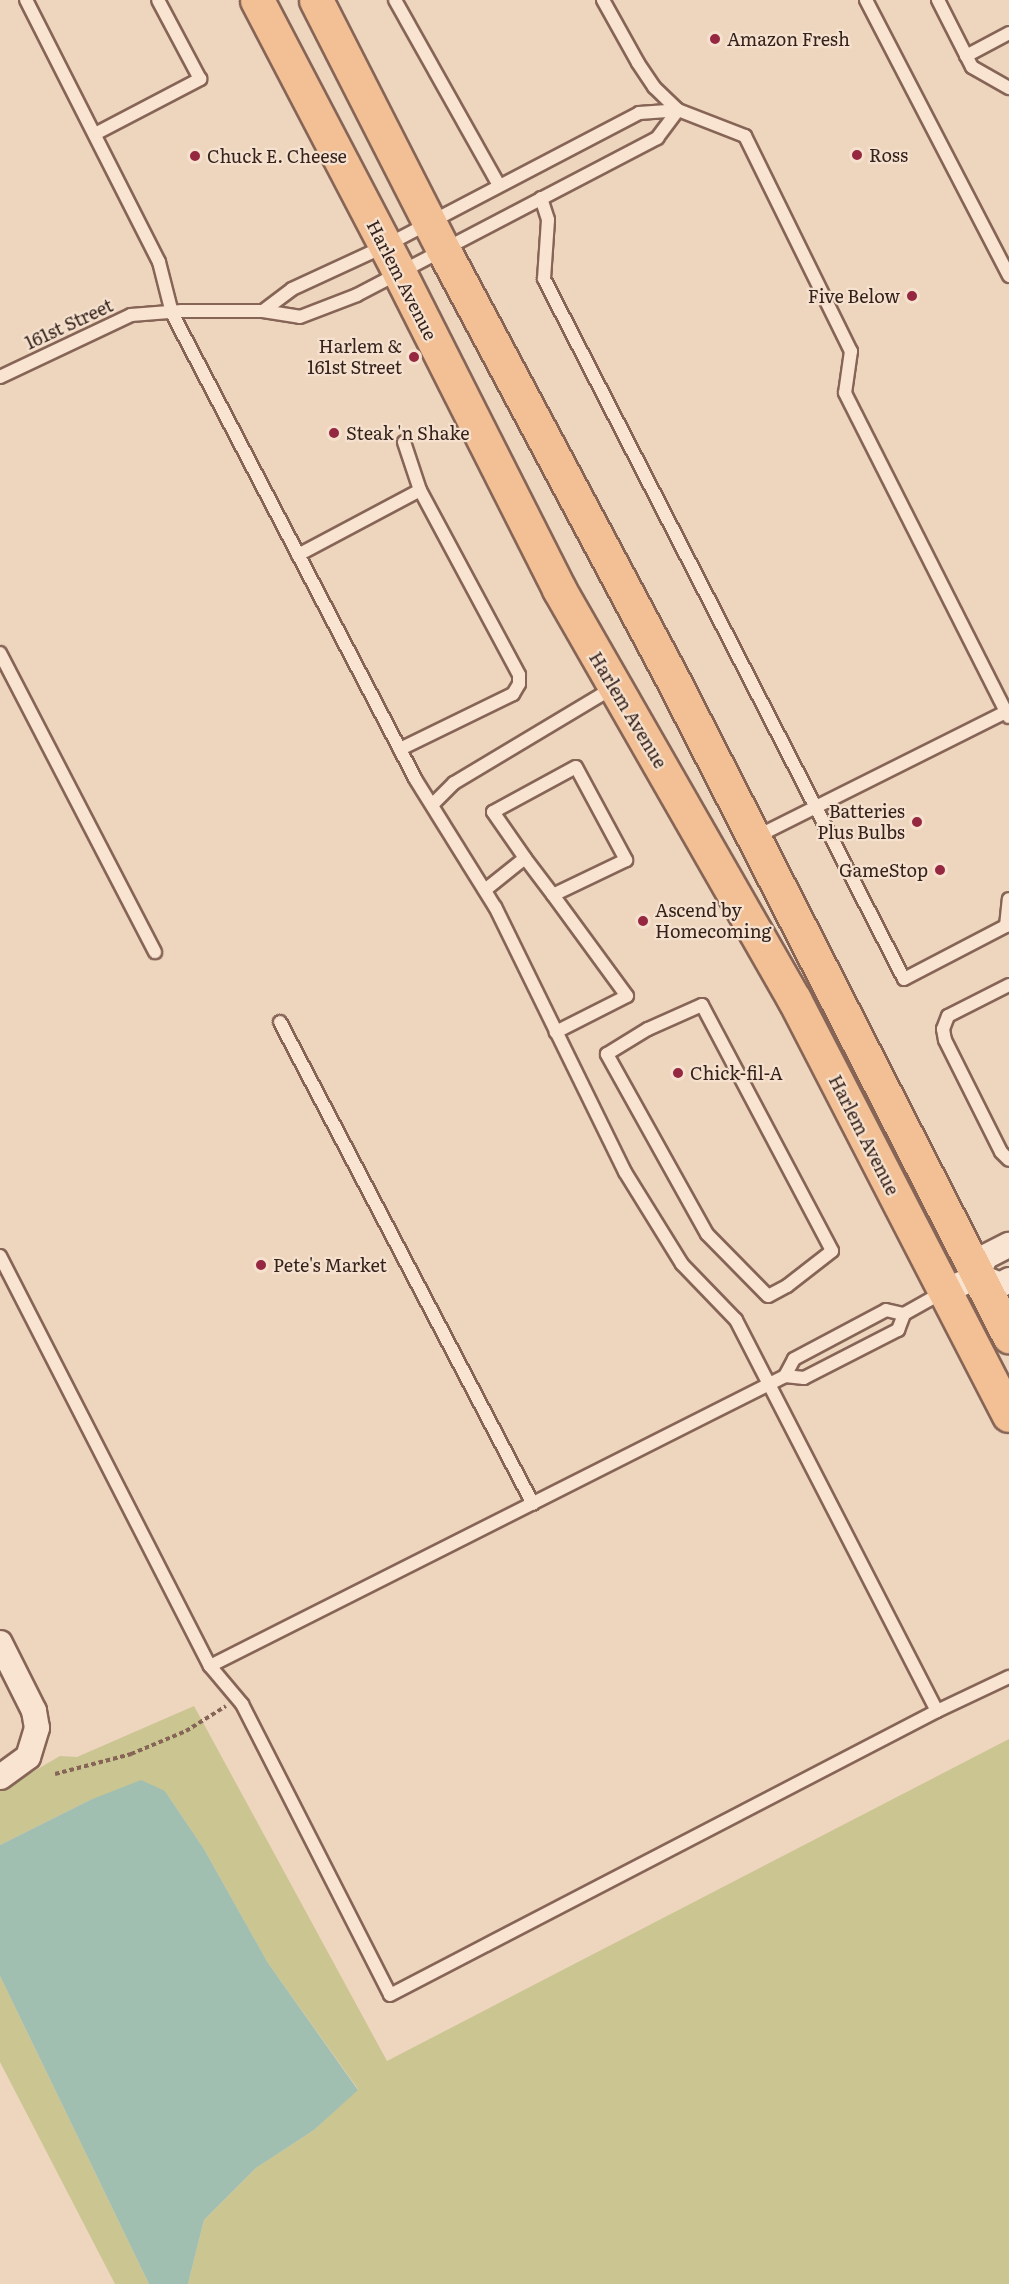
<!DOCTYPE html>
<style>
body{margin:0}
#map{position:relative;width:1009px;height:2284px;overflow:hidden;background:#eed5be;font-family:Literata,serif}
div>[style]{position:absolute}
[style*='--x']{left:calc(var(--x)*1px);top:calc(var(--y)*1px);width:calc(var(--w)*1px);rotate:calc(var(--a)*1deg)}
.green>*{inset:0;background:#cbc592}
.water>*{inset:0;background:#a1bfb0}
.path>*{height:4px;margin-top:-2px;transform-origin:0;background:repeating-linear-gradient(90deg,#866557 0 4.5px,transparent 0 7.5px)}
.roads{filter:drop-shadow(2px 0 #866557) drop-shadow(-2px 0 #866557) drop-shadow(0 2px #866557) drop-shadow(0 -2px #866557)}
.service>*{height:12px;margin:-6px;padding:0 6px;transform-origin:6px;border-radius:6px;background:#f9e4d1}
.minor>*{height:24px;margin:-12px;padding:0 12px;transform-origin:12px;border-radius:12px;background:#f9e4d1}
.primary>*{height:33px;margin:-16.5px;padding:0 16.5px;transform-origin:16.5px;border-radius:16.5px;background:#f2c094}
.dots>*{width:16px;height:16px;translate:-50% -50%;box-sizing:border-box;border:3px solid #f5e1ce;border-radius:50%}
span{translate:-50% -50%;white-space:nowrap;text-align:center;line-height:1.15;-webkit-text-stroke:4.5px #f5e1ce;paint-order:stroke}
.poi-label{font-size:18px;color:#35221c}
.left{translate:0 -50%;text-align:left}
.right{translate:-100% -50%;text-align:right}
.street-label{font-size:18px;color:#35221c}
</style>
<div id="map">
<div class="green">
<div style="clip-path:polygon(194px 1706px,387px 2061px,1009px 1739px,1009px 2284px,188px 2284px,204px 2220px,256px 2168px,314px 2130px,358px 2089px,268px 1963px,204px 1849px,165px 1791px,90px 1800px,0 1845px,0 1791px,60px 1756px,77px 1757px)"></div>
<div style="clip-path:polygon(0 1976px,149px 2284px,115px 2284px,0 2062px)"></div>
</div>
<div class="water">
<div style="clip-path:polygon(141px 1780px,165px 1791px,204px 1849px,268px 1963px,358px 2090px,314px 2130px,256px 2168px,204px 2220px,188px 2284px,149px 2284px,0 1976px,0 1845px,90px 1800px)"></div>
</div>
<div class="path">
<div style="--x:55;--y:1774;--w:79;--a:-14.7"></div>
<div style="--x:131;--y:1754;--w:60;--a:-22.7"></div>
<div style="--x:186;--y:1731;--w:47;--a:-32"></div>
</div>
<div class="roads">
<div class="service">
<div style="--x:395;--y:0;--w:212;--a:60.7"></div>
<div style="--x:603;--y:0;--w:72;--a:60.9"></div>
<div style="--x:638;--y:63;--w:29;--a:56"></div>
<div style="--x:654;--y:87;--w:33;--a:44"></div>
<div style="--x:678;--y:110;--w:72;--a:21.2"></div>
<div style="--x:745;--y:136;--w:240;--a:63.8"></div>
<div style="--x:851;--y:351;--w:42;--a:98.1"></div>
<div style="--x:845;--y:393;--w:363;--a:63.2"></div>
<div style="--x:866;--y:0;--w:311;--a:62.6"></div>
<div style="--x:938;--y:0;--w:75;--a:63.1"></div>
<div style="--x:972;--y:67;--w:43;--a:29.6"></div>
<div style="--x:966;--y:56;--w:49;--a:-28.1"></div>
<div style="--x:95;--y:134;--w:119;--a:-27.6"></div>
<div style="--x:200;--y:79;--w:89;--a:-118"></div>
<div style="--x:541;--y:198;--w:23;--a:72"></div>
<div style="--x:548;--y:220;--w:59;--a:93.9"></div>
<div style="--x:544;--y:279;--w:787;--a:62.78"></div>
<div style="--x:904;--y:979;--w:115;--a:-27.5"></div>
<div style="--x:1006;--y:926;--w:27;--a:-84"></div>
<div style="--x:263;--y:311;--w:36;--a:-37"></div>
<div style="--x:292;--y:289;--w:102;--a:-24.8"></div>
<div style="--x:385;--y:246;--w:287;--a:-27.6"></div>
<div style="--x:639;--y:113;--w:39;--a:-4"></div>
<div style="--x:0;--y:377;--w:145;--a:-25.3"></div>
<div style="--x:131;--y:315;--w:51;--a:-4.5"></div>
<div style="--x:182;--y:311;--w:81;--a:0"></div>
<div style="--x:263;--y:311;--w:37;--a:9"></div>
<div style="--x:300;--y:317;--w:61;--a:-21.1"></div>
<div style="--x:357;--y:295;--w:339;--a:-27.6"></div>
<div style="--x:657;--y:138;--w:35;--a:-53"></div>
<div style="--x:404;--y:442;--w:51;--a:71.6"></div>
<div style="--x:298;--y:555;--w:138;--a:-28"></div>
<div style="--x:420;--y:490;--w:210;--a:61.8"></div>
<div style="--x:519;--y:675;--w:9;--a:90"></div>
<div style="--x:519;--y:684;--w:12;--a:121"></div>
<div style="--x:513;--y:694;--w:126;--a:154"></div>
<div style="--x:0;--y:653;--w:337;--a:62.6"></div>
<div style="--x:433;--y:804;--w:30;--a:-45"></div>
<div style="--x:454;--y:783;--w:185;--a:-30.9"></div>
<div style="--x:754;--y:838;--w:282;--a:-26.6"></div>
<div style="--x:525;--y:858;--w:46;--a:52.9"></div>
<div style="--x:485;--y:890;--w:51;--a:-38.7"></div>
<div style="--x:525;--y:858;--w:56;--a:-124.8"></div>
<div style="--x:493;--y:812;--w:94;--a:-28.5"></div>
<div style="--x:576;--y:767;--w:106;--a:61.7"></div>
<div style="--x:626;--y:860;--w:81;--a:154.4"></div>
<div style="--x:553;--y:895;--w:125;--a:53.8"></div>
<div style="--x:627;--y:996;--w:80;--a:153.1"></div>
<div style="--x:1009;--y:985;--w:68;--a:153.1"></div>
<div style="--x:948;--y:1016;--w:14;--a:111"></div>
<div style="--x:943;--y:1029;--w:11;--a:80"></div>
<div style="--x:945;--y:1040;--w:125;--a:63.4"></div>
<div style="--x:1001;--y:1152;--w:11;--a:45"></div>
<div style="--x:702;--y:1005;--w:278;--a:62.1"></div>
<div style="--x:832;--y:1251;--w:57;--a:142.1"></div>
<div style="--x:787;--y:1286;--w:21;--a:152"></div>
<div style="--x:768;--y:1296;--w:87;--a:-134.5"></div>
<div style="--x:707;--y:1234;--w:206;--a:-119.1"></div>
<div style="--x:607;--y:1054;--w:48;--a:-31.4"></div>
<div style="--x:648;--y:1029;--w:59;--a:-24"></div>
<div style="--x:280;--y:1022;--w:544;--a:62.31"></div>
<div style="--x:0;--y:1256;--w:461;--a:62.9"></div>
<div style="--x:210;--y:1666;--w:50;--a:49.9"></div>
<div style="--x:242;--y:1704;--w:326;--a:63"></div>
<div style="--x:390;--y:1995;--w:616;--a:-27.44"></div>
<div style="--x:937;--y:1711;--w:440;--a:-117.2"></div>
<div style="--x:736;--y:1320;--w:78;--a:-134"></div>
<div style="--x:682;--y:1264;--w:108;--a:-121.8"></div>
<div style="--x:625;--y:1172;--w:295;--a:-116.1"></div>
<div style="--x:495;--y:907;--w:150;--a:-121.9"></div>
<div style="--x:416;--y:780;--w:527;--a:-117.59"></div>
<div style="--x:172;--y:313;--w:53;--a:-104.3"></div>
<div style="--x:159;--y:262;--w:294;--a:-116.9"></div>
<div style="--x:785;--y:1376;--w:19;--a:-62"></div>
<div style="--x:794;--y:1359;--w:104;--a:-28"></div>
<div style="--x:886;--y:1310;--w:18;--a:13"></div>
<div style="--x:210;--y:1666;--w:644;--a:-26.76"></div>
<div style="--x:785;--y:1376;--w:19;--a:6"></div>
<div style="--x:804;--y:1378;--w:106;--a:-27.1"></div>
<div style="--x:898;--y:1330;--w:17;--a:-69"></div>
<div style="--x:904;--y:1314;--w:45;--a:-29.4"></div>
<div style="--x:937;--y:1711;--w:80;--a:-25.3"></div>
</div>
<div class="minor">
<div style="--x:978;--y:1276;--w:24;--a:22"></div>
<div style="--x:1000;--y:1285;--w:10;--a:-29"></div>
<div style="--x:945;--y:1291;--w:36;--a:-24"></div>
<div style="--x:978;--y:1276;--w:20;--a:-70"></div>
<div style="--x:985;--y:1257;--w:27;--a:-27"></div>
<div style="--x:0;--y:1643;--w:76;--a:63.4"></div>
<div style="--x:34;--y:1711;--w:17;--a:80"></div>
<div style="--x:37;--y:1728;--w:30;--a:107"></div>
<div style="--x:28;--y:1757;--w:34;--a:144"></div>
</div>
<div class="primary">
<div style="--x:257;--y:0;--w:309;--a:62.4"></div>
<div style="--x:400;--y:274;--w:353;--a:63.2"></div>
<div style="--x:559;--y:589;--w:473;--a:60.2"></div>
<div style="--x:794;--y:999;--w:468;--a:62.7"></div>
<div style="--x:316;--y:0;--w:282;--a:63"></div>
<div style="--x:444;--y:251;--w:482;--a:61.9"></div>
<div style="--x:671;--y:676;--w:742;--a:62.88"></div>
</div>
</div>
<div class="dots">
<div style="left:715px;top:39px;background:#952740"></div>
<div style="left:857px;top:155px;background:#952740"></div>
<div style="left:195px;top:156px;background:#952740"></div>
<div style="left:912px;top:296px;background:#952740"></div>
<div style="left:414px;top:357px;background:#952740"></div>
<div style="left:334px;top:433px;background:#952740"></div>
<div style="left:917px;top:822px;background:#952740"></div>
<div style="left:940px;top:870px;background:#952740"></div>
<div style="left:643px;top:921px;background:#952740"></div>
<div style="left:678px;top:1073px;background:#952740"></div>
<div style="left:261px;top:1265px;background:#952740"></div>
</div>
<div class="poi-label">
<span class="left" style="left:727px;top:39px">Amazon Fresh</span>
<span class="left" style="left:869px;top:155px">Ross</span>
<span class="left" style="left:207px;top:156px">Chuck E. Cheese</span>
<span class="right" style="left:900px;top:296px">Five Below</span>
<span class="right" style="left:402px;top:357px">Harlem &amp;<br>161st Street</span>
<span class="left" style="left:346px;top:433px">Steak 'n Shake</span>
<span class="right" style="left:905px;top:822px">Batteries<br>Plus Bulbs</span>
<span class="right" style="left:928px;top:870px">GameStop</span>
<span class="left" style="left:655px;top:921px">Ascend by<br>Homecoming</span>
<span class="left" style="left:690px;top:1073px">Chick-fil-A</span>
<span class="left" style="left:273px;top:1265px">Pete's Market</span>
</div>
<div class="street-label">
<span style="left:402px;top:280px;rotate:63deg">Harlem Avenue</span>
<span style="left:69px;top:324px;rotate:-25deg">161st Street</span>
<span style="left:628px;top:710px;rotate:59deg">Harlem Avenue</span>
<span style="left:864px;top:1135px;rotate:63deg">Harlem Avenue</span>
</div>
</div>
